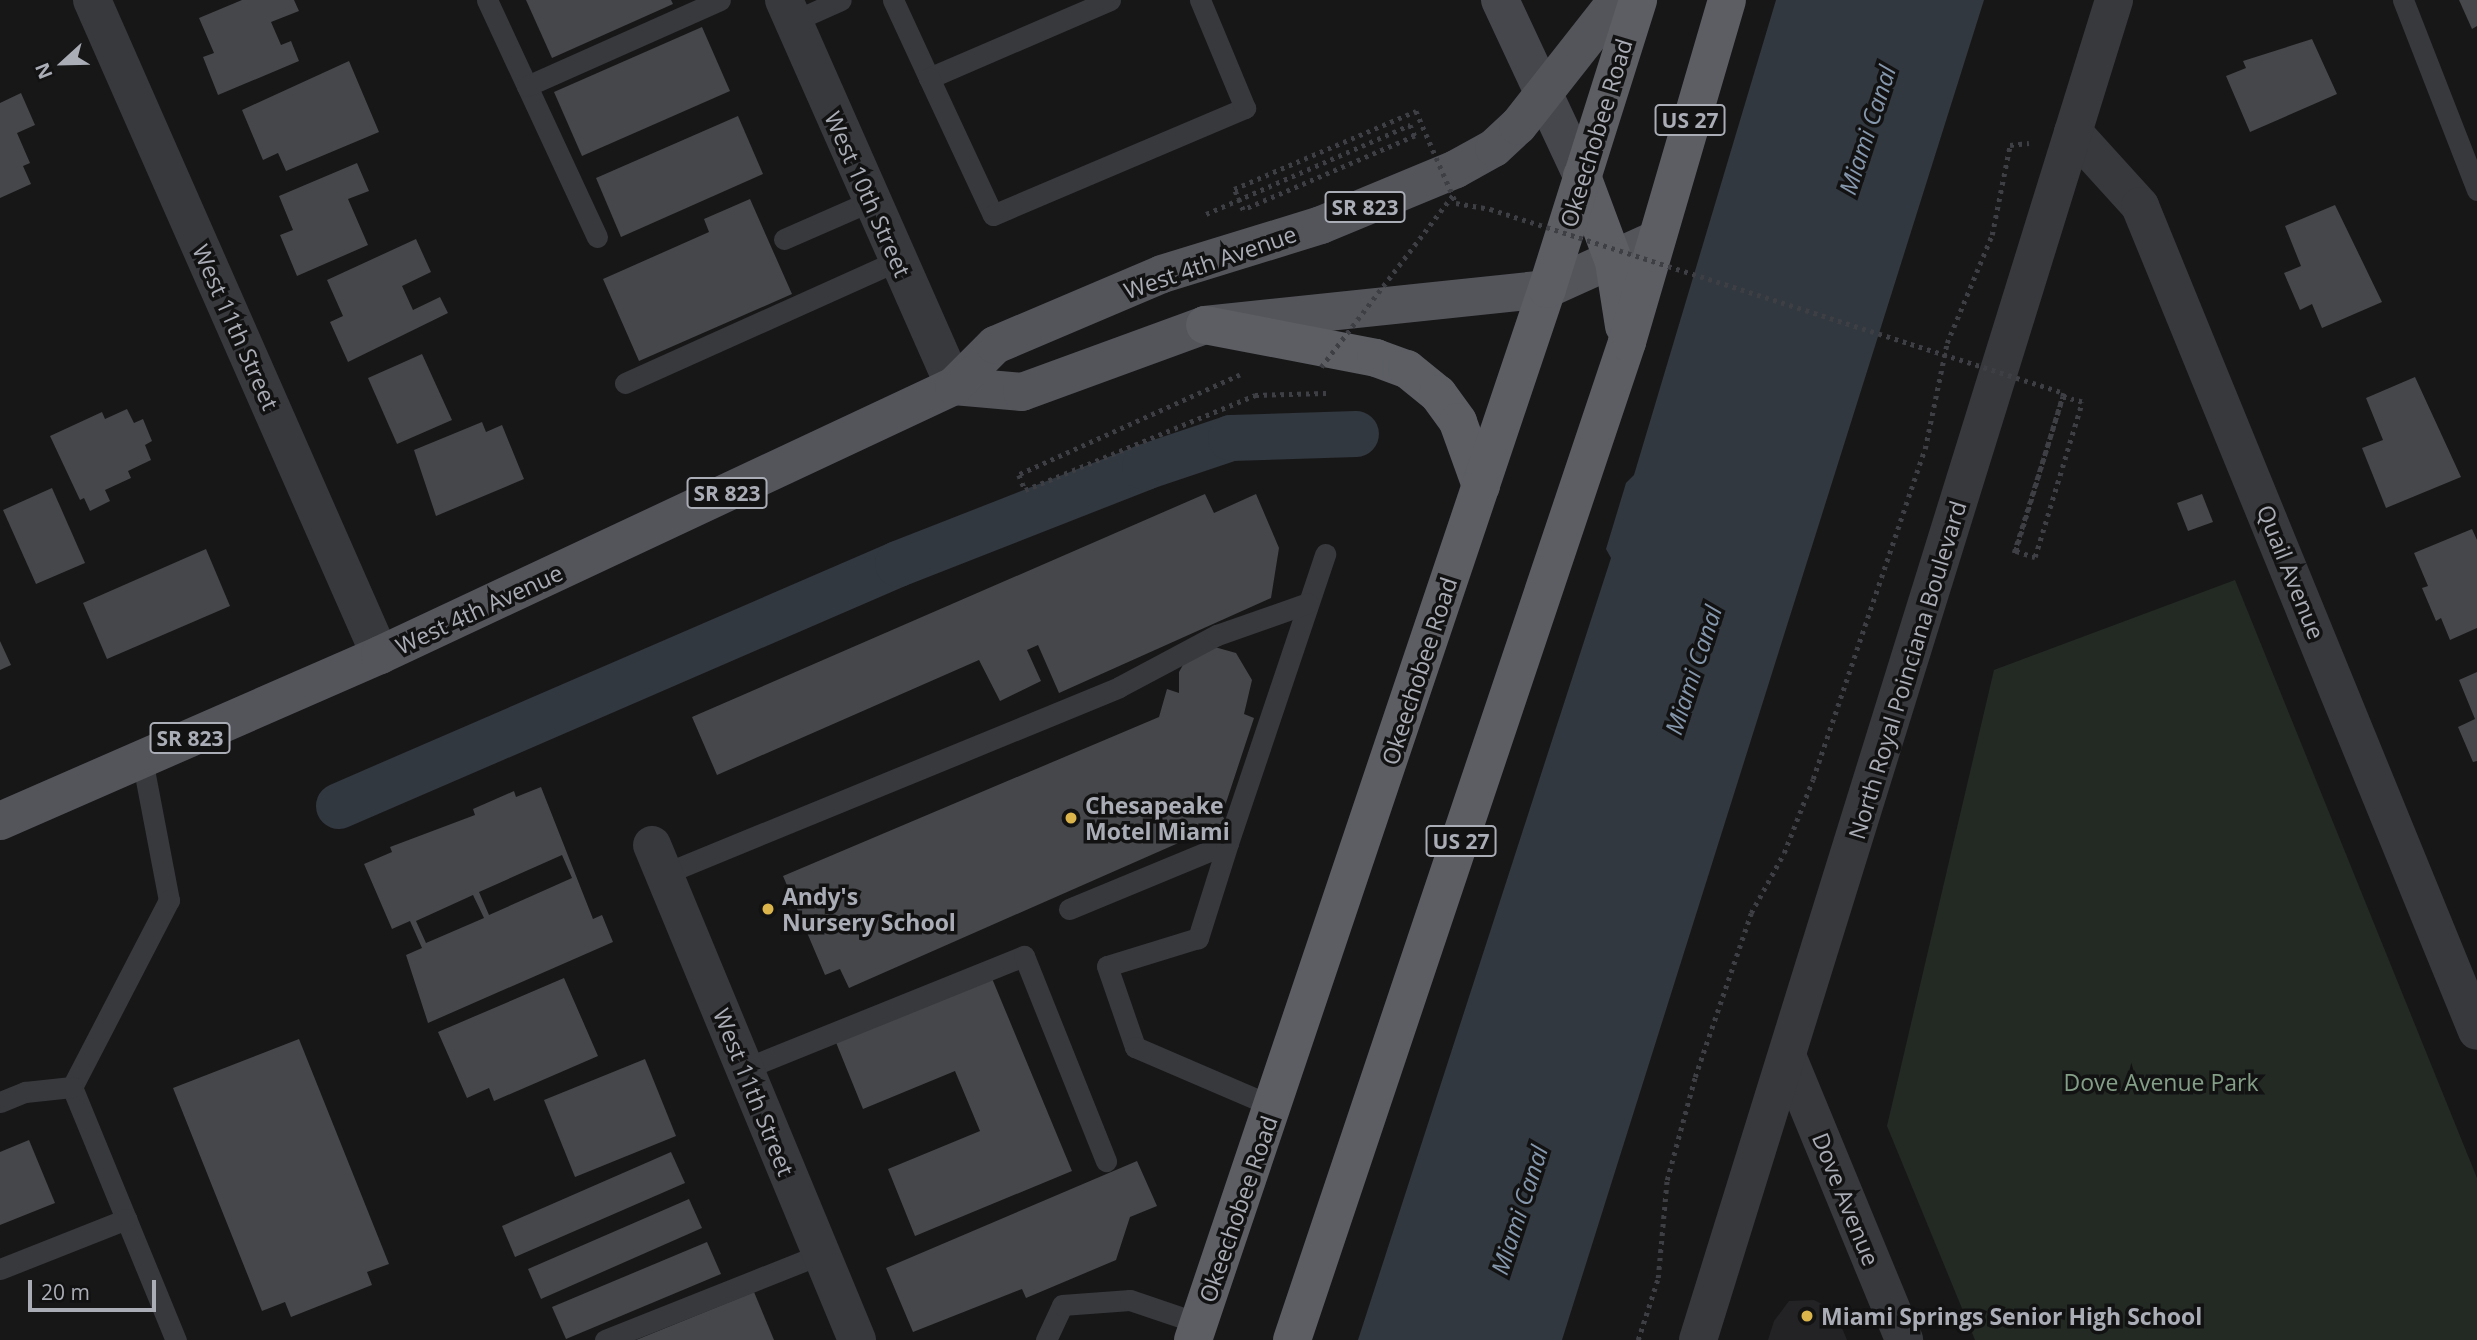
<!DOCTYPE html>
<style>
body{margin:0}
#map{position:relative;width:2477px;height:1340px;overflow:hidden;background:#171718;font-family:"Open Sans",sans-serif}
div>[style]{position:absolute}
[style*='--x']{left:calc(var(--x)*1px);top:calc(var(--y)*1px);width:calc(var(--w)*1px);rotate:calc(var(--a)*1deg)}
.built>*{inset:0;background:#232325}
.green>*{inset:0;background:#232a24}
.water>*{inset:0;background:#32383f}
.canal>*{height:46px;margin:-23px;padding:0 23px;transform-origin:23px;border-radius:23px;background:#32383f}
.building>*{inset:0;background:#46474a}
.path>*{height:4.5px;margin-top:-2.25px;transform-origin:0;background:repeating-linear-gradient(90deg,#3e3f44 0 3.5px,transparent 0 8.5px)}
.service>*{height:21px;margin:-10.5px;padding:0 10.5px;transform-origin:10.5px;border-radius:10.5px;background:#38393d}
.minor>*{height:38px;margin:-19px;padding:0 19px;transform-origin:19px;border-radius:19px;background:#38393d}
.tertiary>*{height:38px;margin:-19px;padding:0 19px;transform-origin:19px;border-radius:19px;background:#38393d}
.secondary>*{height:38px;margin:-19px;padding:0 19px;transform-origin:19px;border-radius:19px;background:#46474c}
.primary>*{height:38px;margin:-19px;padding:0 19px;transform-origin:19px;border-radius:19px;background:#54555b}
.trunk>*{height:38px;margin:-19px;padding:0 19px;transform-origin:19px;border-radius:19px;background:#5c5e64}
.path-bridge>*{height:4.5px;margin-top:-2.25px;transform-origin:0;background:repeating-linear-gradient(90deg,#3e3f44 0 3.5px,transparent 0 8.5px)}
.dots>*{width:19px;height:19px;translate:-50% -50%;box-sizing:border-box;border:4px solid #121213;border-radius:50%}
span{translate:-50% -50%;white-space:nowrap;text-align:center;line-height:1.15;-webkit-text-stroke:7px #121213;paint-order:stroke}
.shield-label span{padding:2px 5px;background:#121213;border:2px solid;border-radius:5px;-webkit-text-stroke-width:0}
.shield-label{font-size:21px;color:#aaadb6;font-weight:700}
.street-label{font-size:23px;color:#aaadb6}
.poi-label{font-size:23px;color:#aaadb6;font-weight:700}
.left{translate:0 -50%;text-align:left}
.park-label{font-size:23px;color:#849f87}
.water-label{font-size:24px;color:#8698ad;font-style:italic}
.north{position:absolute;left:28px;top:28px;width:70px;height:70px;-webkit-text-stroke:5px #121213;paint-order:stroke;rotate:248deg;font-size:19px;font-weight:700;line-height:28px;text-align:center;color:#aaadb6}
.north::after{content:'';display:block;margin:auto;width:24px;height:32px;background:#aaadb6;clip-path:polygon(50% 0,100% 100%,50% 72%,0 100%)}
.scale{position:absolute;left:28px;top:1280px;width:128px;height:32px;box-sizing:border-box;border:4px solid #aaadb6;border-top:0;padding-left:9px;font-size:21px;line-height:24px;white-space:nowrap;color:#aaadb6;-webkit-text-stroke:5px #121213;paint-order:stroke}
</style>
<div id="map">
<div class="built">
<div style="clip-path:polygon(1814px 1300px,1835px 1311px,1847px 1340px,1768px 1340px,1774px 1321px,1789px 1301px)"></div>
</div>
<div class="green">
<div style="clip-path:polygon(2235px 580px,2477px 1178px,2477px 1340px,1975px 1340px,1887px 1126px,1994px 670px)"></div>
</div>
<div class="water">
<div style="clip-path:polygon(1776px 0,1984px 0,1562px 1340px,1358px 1340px,1611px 558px,1606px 549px,1626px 483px,1634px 475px)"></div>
</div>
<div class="canal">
<div style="--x:339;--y:806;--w:609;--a:-23.41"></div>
<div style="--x:898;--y:564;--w:265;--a:-21.4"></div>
<div style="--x:1145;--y:467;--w:91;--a:-18.6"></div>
<div style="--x:1231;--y:438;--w:125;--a:-1.8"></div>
</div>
<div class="building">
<div style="clip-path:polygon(242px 0,294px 0,299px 11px,271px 22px,281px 45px,291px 41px,299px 61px,218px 95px,203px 57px,214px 53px,199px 18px)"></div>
<div style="clip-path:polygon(526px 0,671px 0,673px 4px,552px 58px)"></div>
<div style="clip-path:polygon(2459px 0,2477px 0,2477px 26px,2472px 29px)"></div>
<div style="clip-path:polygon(702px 27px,730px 91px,582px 156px,554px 92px)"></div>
<div style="clip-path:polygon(2312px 39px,2337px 94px,2250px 132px,2226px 76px,2246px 68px,2243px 61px)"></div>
<div style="clip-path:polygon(349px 61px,379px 132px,286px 171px,278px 153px,263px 160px,242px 110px)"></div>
<div style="clip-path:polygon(21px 93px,35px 125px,17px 133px,30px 163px,23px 166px,31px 184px,0 198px,0 103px)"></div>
<div style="clip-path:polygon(738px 116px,763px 174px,621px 237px,596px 178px)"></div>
<div style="clip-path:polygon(357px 163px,369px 191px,348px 199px,368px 245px,297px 276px,280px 235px,293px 230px,279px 196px)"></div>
<div style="clip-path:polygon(750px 199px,792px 294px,639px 361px,603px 279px,709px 232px,704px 219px)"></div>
<div style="clip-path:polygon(2335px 205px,2382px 302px,2322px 328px,2312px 304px,2300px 310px,2284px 273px,2301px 266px,2285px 226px)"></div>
<div style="clip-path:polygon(416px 239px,431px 272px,402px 286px,413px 310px,440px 297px,448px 313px,348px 362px,330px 322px,343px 316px,327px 280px)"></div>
<div style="clip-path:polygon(422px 354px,452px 420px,397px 444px,368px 378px)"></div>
<div style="clip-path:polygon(2415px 377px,2461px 477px,2386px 508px,2362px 448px,2383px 440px,2366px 398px)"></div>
<div style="clip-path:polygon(127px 409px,134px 423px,143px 419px,152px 441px,145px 445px,151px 460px,128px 471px,131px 478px,105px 490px,110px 501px,90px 511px,84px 498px,80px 500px,50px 436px,102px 412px,105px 419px)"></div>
<div style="clip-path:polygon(482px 422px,486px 432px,502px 425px,524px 479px,436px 516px,414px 450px)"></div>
<div style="clip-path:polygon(52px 488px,85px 563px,36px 584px,3px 510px)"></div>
<div style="clip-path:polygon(1205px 494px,1214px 513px,1256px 494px,1279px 548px,1271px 598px,1059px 693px,1038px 645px,1027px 650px,1041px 681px,1000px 701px,979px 660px,717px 775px,692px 717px)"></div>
<div style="clip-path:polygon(2202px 494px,2213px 522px,2188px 531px,2177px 503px)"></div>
<div style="clip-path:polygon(2472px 529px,2477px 540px,2477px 628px,2450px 640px,2441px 618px,2436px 621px,2422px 588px,2428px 586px,2414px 553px)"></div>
<div style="clip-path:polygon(206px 549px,230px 606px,107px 659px,83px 603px)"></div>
<div style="clip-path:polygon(0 641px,11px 665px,0 670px)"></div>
<div style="clip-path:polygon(1211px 646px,1236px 653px,1252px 680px,1244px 714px,1254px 718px,1222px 815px,1226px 822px,849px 988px,840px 969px,825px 975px,783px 876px,1159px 717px,1167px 689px,1179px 693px,1179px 672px,1187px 658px)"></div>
<div style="clip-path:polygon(2477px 672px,2477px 761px,2473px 762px,2458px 727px,2475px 719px,2459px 680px)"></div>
<div style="clip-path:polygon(evenodd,541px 787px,593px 919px,602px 915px,613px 942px,428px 1023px,406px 955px,422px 948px,410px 921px,392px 929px,364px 864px,392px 852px,390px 847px,475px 815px,473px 809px,514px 791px,516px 797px,541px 787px,562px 855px,572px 878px,489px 915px,479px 892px,562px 855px,541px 787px,473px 895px,484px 918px,426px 943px,416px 921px,473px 895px)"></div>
<div style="clip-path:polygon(991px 976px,1072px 1171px,915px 1236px,888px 1169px,980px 1131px,955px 1071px,863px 1109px,835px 1040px)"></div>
<div style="clip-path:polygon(564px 978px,598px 1056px,494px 1101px,489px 1088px,467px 1098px,438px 1032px)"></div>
<div style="clip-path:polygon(299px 1039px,389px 1264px,367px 1272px,372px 1285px,291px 1317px,285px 1302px,262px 1311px,173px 1088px)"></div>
<div style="clip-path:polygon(645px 1059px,676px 1136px,575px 1177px,544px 1100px)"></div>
<div style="clip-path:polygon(29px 1140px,55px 1203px,0 1225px,0 1152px)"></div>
<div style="clip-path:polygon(671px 1152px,685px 1183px,515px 1257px,502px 1226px)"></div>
<div style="clip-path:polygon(1137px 1161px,1157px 1206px,1130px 1217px,1116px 1260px,1026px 1298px,1022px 1289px,913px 1332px,886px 1268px)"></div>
<div style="clip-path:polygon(689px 1199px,702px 1228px,541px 1299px,528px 1269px)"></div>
<div style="clip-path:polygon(707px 1242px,721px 1274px,566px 1339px,552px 1307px)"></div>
<div style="clip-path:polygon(754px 1292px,774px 1340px,636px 1340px)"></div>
</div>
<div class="path">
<div style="--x:1206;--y:214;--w:223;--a:-23.6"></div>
<div style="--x:1240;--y:375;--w:243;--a:155.7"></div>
<div style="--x:1019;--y:475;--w:16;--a:68"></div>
<div style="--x:1025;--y:490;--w:249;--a:-22.4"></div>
<div style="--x:1255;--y:395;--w:71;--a:-1.6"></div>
<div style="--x:2014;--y:553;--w:164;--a:-72.7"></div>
<div style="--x:2063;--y:396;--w:9;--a:21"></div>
<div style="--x:1638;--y:1340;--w:65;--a:-72.1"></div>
<div style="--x:1658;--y:1278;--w:98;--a:-84.8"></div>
<div style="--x:1667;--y:1180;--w:107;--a:-74.8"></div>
<div style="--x:1695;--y:1077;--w:173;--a:-71.1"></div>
<div style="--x:1751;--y:913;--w:68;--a:-61.2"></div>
<div style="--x:1784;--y:853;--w:79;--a:-68.6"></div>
<div style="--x:1813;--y:779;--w:348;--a:-71.3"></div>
<div style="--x:1925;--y:449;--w:108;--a:-78.3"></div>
<div style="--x:1947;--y:343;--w:117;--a:-67.4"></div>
<div style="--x:1992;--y:235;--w:92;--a:-78.7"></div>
<div style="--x:2010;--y:145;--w:19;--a:-6"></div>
</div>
<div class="service">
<div style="--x:487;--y:0;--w:95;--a:65.1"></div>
<div style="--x:893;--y:0;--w:86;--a:65.2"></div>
<div style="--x:929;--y:78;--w:197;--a:-23.3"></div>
<div style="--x:2403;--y:0;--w:204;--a:68.7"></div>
<div style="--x:794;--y:21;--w:51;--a:-24.1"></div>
<div style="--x:929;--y:78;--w:151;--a:65"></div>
<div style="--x:993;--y:215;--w:274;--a:-23"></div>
<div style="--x:1245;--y:108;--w:117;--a:-112.6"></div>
<div style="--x:597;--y:237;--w:166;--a:-114.9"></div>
<div style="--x:527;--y:86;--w:211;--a:-24"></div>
<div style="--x:784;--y:239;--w:95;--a:-23.6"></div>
<div style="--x:625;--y:383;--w:298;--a:-24.2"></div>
<div style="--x:142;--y:759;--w:144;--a:79.2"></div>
<div style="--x:169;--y:900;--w:211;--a:117.4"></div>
<div style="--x:72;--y:1087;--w:274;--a:67.7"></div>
<div style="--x:1228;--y:843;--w:305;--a:-71.4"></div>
<div style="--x:664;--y:874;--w:492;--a:-22.3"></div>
<div style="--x:1119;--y:687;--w:111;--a:-28"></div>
<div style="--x:1217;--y:635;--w:96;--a:-19.4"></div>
<div style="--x:1069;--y:909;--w:172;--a:-22.5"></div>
<div style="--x:1228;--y:843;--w:100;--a:107.5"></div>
<div style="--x:1198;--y:938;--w:95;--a:162.9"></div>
<div style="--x:1107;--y:966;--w:86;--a:70.9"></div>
<div style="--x:1135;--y:1047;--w:151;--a:23.3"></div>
<div style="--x:744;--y:1069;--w:302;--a:-22"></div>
<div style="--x:1024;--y:956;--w:221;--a:68.2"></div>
<div style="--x:0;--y:1102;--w:27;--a:-22"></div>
<div style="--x:25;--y:1092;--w:47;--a:-6.1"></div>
<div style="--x:0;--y:1269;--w:136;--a:-21.6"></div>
<div style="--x:605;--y:1340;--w:232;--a:-21.7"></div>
<div style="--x:1046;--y:1340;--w:38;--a:-65"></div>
<div style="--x:1062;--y:1305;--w:68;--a:-4.2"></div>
<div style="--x:1130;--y:1300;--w:72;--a:18.7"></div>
</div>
<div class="minor">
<div style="--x:92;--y:0;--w:716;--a:66.27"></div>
<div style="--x:784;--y:0;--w:422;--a:66.2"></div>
<div style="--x:2073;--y:132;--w:100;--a:47.8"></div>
<div style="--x:2140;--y:206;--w:891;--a:67.78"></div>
<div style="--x:652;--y:845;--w:536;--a:67.5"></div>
<div style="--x:1788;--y:1058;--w:305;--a:67.6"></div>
</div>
<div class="tertiary">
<div style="--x:1698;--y:1340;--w:1403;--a:-72.75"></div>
</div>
<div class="secondary">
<div style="--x:1500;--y:0;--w:194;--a:65"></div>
</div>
<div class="primary">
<div style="--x:954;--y:386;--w:68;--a:5"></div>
<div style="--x:1022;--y:392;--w:195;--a:-20.1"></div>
<div style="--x:1205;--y:325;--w:344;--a:-6"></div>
<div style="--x:1547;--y:289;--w:116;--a:-24.4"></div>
<div style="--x:0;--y:821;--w:415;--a:-23.6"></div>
<div style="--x:380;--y:655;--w:634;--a:-25.11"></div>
<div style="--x:954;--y:386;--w:58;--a:-45"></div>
<div style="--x:995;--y:345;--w:181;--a:-23"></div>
<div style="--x:1162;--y:274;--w:166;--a:-17.1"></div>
<div style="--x:1321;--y:225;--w:146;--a:-22.5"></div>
<div style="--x:1456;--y:169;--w:43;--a:-28.9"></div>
<div style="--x:1494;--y:148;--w:33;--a:-43"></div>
<div style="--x:1518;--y:126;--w:160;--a:-51.8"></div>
</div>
<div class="trunk">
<div style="--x:1582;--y:176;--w:92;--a:69.6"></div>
<div style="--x:1614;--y:262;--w:65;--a:81.1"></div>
<div style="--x:1205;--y:325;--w:174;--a:10.9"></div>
<div style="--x:1376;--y:358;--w:33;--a:20"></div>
<div style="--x:1407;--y:369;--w:40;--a:39"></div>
<div style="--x:1438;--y:394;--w:34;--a:54"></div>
<div style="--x:1458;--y:422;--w:68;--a:70.2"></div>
<div style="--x:1193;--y:1340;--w:1109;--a:-71.39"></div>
<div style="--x:1547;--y:289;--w:303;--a:-72.5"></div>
<div style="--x:1292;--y:1340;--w:1053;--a:-71.44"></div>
<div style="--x:1627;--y:342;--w:356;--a:-73.7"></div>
</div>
<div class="path-bridge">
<div style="--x:1410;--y:125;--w:12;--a:66"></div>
<div style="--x:1415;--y:136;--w:187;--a:156.7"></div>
<div style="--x:1243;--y:210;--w:23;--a:-113"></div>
<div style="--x:1234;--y:189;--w:198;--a:-23.2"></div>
<div style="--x:1416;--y:111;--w:100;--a:66.5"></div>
<div style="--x:1456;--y:203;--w:35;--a:10"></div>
<div style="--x:1490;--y:209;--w:603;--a:17.77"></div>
<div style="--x:2064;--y:393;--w:165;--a:106.9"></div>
<div style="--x:2016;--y:551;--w:20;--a:18"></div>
<div style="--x:2035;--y:557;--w:162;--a:-73.1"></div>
<div style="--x:2082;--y:402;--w:11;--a:-165"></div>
<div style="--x:1321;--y:367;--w:217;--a:-52.5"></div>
</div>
<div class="dots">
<div style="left:1071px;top:818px;background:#dbb54c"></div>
<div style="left:768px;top:909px;background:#dbb54c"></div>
<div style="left:1807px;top:1316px;background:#dbb54c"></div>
</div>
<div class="shield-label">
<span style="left:1690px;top:120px">US 27</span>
<span style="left:1365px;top:207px">SR 823</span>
<span style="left:727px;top:493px">SR 823</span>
<span style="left:190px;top:738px">SR 823</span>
<span style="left:1461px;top:841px">US 27</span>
</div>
<div class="street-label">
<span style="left:1596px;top:133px;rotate:-73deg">Okeechobee Road</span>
<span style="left:868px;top:194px;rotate:66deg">West 10th Street</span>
<span style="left:1210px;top:262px;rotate:-19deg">West 4th Avenue</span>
<span style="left:236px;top:327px;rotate:66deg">West 11th Street</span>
<span style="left:2291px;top:572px;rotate:68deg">Quail Avenue</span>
<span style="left:479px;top:609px;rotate:-25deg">West 4th Avenue</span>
<span style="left:1907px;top:670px;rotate:-73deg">North Royal Poinciana Boulevard</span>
<span style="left:1419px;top:671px;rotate:-72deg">Okeechobee Road</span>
<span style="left:754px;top:1092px;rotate:68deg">West 11th Street</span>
<span style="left:1846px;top:1199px;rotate:68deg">Dove Avenue</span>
<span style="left:1238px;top:1209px;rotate:-71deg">Okeechobee Road</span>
</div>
<div class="poi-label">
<span class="left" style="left:1085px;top:818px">Chesapeake<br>Motel Miami</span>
<span class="left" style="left:782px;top:909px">Andy's<br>Nursery School</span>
<span class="left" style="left:1821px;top:1316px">Miami Springs Senior High School</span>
</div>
<div class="park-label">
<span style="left:2161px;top:1082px">Dove Avenue Park</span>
</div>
<div class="water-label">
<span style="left:1867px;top:130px;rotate:-72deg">Miami Canal</span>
<span style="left:1693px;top:670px;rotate:-72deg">Miami Canal</span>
<span style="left:1519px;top:1210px;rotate:-72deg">Miami Canal</span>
</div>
<div class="north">N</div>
<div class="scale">20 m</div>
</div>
